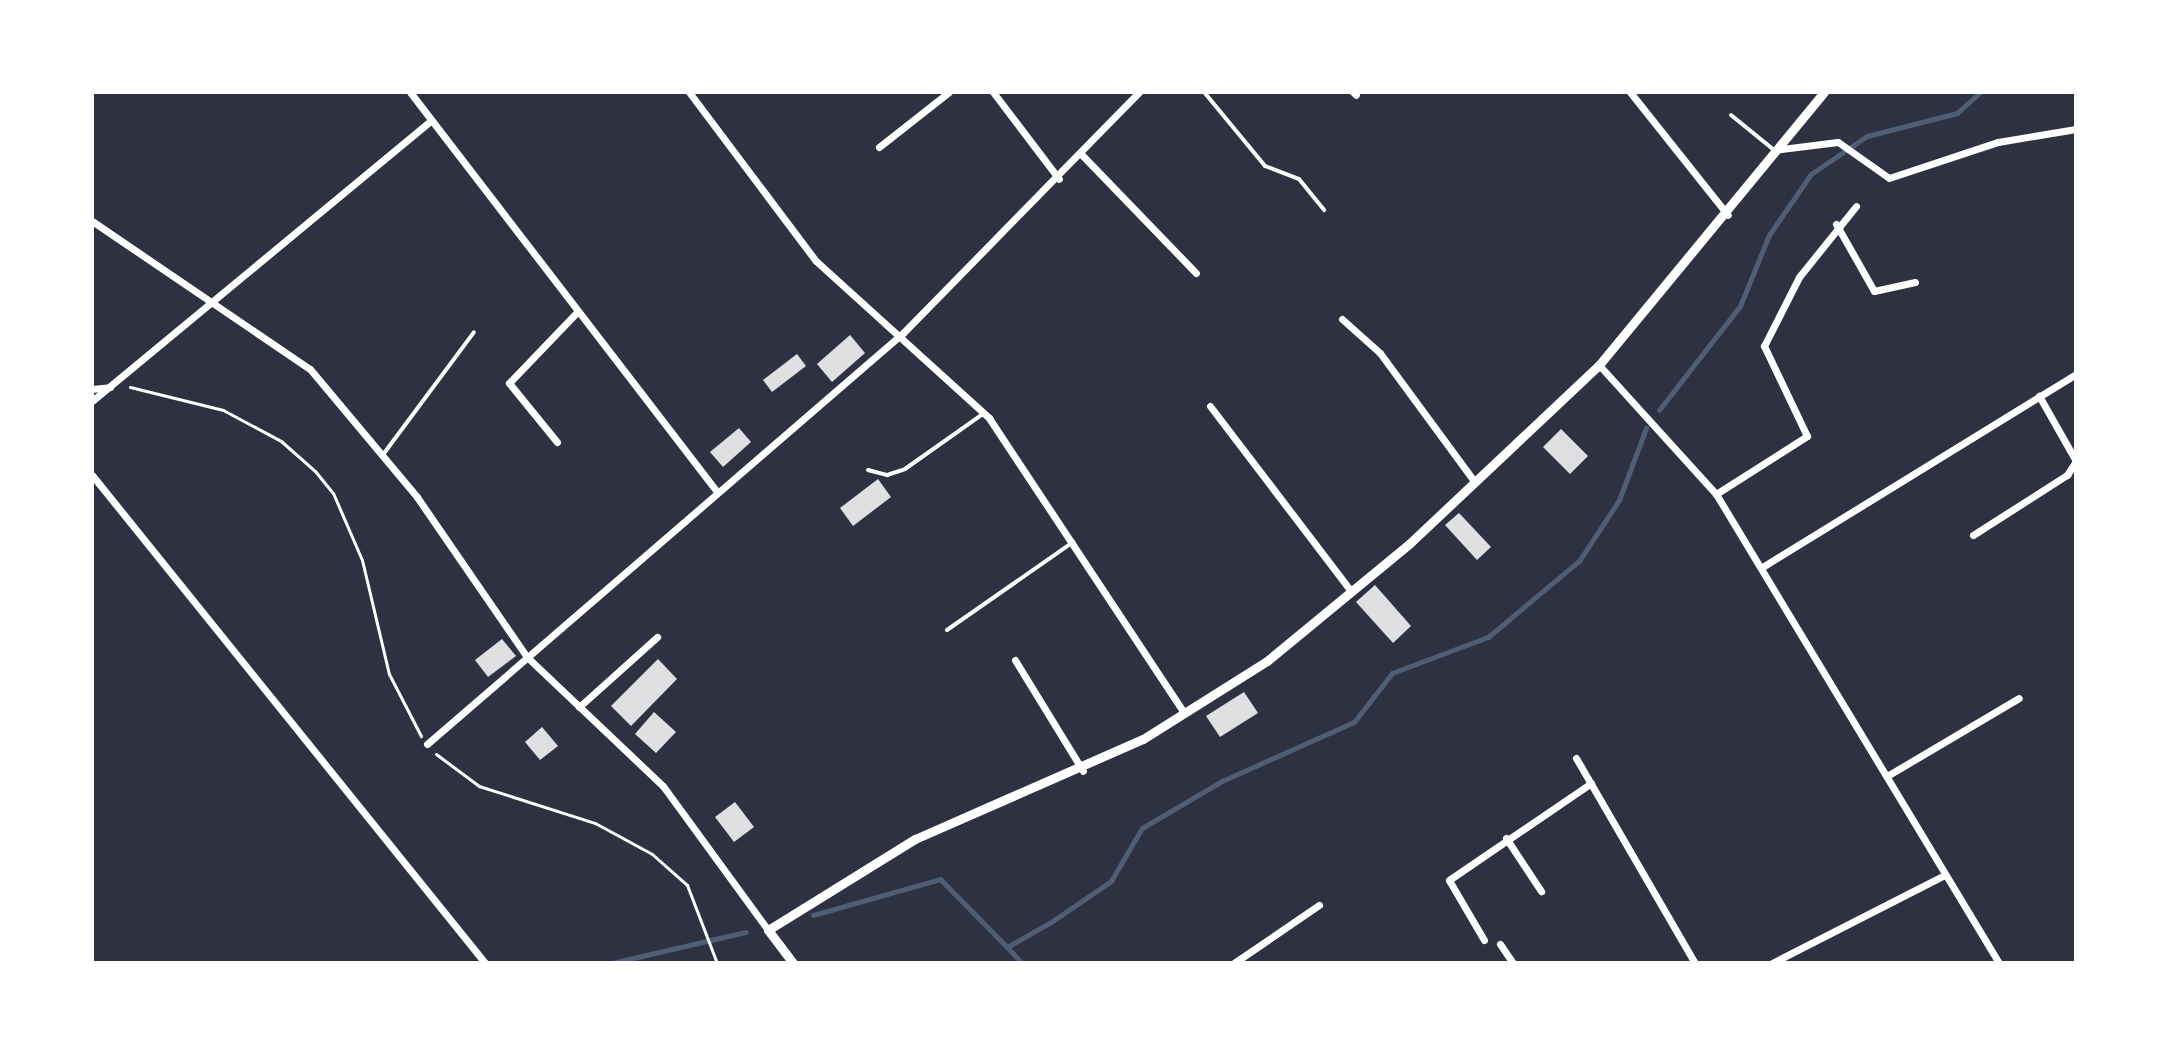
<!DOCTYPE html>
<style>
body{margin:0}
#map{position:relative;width:2168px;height:1055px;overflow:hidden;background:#2d3142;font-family:Commissioner,sans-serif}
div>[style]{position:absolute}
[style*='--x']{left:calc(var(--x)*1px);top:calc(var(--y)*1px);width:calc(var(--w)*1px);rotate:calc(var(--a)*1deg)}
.stream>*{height:5px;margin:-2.5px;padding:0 2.5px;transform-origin:2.5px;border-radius:2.5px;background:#4f5d75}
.building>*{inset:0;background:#e0e0e3}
.path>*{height:3px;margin:-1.5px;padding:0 1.5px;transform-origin:1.5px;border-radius:1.5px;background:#fff}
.service>*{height:4px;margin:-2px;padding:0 2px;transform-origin:2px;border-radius:2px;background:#fff}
.minor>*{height:7px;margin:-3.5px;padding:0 3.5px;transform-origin:3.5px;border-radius:3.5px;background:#fff}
.tertiary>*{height:9px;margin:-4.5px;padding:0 4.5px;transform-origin:4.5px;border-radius:4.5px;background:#fff}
span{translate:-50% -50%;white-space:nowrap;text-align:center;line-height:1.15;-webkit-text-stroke:8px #fff;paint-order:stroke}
.frame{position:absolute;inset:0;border:94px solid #fff;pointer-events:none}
</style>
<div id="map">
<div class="stream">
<div style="--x:1659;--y:410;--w:132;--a:-52.1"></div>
<div style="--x:1740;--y:306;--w:77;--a:-67.8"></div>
<div style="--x:1769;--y:235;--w:74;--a:-55.5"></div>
<div style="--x:1811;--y:174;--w:68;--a:-34.2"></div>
<div style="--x:1867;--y:136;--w:93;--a:-14.3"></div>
<div style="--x:1957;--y:113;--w:31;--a:-42"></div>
<div style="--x:813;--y:915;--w:132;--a:-15.8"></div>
<div style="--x:940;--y:879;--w:95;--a:45.4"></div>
<div style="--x:1007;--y:947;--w:51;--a:-29.6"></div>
<div style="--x:1051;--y:922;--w:73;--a:-34.3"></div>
<div style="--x:1111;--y:881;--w:61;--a:-59.7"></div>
<div style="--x:1142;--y:828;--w:93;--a:-30.4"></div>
<div style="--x:1222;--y:781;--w:145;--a:-24.1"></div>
<div style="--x:1354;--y:722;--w:62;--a:-52.2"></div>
<div style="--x:1392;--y:673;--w:103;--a:-20.6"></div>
<div style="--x:1488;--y:637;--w:119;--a:-39.9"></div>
<div style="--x:1579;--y:561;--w:73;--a:-56.7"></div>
<div style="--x:1619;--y:500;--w:77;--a:-69.4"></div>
<div style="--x:1007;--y:947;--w:22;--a:47"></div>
<div style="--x:612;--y:963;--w:137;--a:-13.1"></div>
</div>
<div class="building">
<div style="clip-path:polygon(850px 335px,865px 353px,832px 382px,817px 364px)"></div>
<div style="clip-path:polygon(797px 354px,806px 366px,772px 392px,763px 380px)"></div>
<div style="clip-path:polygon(739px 428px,751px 442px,723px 467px,710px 452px)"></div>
<div style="clip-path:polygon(1561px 429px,1588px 456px,1570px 474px,1543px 447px)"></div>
<div style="clip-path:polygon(878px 479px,891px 497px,853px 526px,840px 508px)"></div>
<div style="clip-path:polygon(1459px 513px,1491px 547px,1477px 560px,1445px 525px)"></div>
<div style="clip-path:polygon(1375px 585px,1411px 626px,1393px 643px,1356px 602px)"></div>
<div style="clip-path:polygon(502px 639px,516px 656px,488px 677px,475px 660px)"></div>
<div style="clip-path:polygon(658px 659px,677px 679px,631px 726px,611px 706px)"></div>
<div style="clip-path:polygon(1244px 692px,1258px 713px,1220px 737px,1206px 716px)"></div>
<div style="clip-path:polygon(654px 712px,676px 732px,656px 753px,635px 734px)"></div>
<div style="clip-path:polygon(542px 727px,558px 746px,540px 760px,525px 742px)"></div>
<div style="clip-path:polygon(735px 802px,754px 827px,734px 842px,715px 817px)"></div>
</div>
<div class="path">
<div style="--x:130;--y:387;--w:96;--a:13.9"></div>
<div style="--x:223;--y:410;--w:66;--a:28.1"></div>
<div style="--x:281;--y:441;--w:45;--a:41.4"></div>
<div style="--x:315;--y:471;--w:28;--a:51"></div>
<div style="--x:333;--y:493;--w:73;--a:66.6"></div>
<div style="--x:362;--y:560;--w:117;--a:76.7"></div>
<div style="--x:389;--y:674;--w:70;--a:62.7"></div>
<div style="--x:436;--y:754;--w:54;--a:36.7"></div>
<div style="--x:479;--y:786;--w:122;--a:17.7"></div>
<div style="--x:595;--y:823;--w:65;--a:28.5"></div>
<div style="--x:652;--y:854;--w:47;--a:41.5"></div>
<div style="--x:687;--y:885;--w:84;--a:69"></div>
</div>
<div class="service">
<div style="--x:1204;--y:92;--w:96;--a:50.5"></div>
<div style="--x:1265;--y:166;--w:36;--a:21"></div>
<div style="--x:1299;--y:179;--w:40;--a:51"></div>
<div style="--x:1731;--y:115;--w:55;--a:39.1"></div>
<div style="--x:382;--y:456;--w:154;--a:-53.4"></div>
<div style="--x:868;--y:470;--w:20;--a:15"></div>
<div style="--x:887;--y:475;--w:19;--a:-18"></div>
<div style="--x:905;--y:469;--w:95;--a:-35.2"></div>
<div style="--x:947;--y:630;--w:154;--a:-34.9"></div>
</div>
<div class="minor">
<div style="--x:410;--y:92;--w:501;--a:52.47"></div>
<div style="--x:689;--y:92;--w:211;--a:53.1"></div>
<div style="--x:816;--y:261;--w:234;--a:42.2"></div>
<div style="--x:989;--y:418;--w:354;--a:56.5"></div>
<div style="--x:993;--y:92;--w:109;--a:52.8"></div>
<div style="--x:1353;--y:92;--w:4;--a:45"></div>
<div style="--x:1630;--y:92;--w:157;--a:51.5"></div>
<div style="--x:879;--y:147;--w:89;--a:-38.2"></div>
<div style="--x:1774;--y:150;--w:64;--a:-7.1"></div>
<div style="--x:1838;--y:142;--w:62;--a:35.2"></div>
<div style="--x:1889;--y:178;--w:115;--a:-18.3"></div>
<div style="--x:1998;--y:142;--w:79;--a:-9.5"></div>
<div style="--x:1082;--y:155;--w:164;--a:46"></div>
<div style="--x:92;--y:221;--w:263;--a:34.2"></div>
<div style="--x:310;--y:369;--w:167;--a:50.1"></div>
<div style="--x:417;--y:497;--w:194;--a:55.5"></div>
<div style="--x:527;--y:657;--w:187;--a:43.5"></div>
<div style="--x:663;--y:786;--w:178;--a:53.9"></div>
<div style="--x:1836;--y:224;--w:77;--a:60.4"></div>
<div style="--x:1874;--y:291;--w:42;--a:-12.4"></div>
<div style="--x:1342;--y:319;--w:51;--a:41.8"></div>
<div style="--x:1380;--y:353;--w:159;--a:53.7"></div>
<div style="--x:1599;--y:365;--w:174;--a:47.8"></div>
<div style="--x:1716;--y:494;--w:548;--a:58.89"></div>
<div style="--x:92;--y:389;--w:18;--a:-6"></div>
<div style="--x:92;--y:401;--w:438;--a:-39.6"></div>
<div style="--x:1210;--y:406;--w:233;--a:52.7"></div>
<div style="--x:557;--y:442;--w:76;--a:-129.1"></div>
<div style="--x:509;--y:383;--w:98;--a:-46.2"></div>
<div style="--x:92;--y:475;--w:627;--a:51.15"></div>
<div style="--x:1716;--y:494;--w:108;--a:-32.5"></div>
<div style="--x:1807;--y:436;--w:100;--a:-115.5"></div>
<div style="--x:1764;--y:346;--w:77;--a:-63.1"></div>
<div style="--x:1799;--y:277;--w:91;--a:-51.2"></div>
<div style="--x:1973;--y:535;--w:112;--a:-32.6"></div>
<div style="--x:2067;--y:475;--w:17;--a:-57"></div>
<div style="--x:2076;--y:461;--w:75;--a:-119.6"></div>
<div style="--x:1764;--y:566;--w:366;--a:-31.6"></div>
<div style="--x:1015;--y:660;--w:130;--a:58.5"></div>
<div style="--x:579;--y:707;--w:105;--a:-41.9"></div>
<div style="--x:427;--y:744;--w:629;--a:-40.81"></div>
<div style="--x:903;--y:333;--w:337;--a:-45.6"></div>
<div style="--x:1576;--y:758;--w:237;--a:59.9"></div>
<div style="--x:1887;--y:776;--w:153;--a:-30.6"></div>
<div style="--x:1506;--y:838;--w:64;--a:56.6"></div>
<div style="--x:1484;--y:940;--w:69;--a:-120.3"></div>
<div style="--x:1449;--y:880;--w:172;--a:-34.3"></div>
<div style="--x:1500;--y:944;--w:23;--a:56"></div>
<div style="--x:1234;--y:963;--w:103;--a:-34.3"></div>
<div style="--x:1772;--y:963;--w:194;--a:-27"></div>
</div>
<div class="tertiary">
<div style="--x:793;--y:963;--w:41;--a:-127.1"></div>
<div style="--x:768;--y:930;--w:173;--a:-31.8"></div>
<div style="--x:915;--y:839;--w:249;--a:-23.7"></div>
<div style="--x:1143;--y:739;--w:146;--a:-32.2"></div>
<div style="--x:1267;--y:661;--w:184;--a:-39.5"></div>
<div style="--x:1409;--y:544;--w:261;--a:-43.3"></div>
<div style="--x:1599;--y:365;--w:354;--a:-50.5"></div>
</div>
<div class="frame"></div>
</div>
